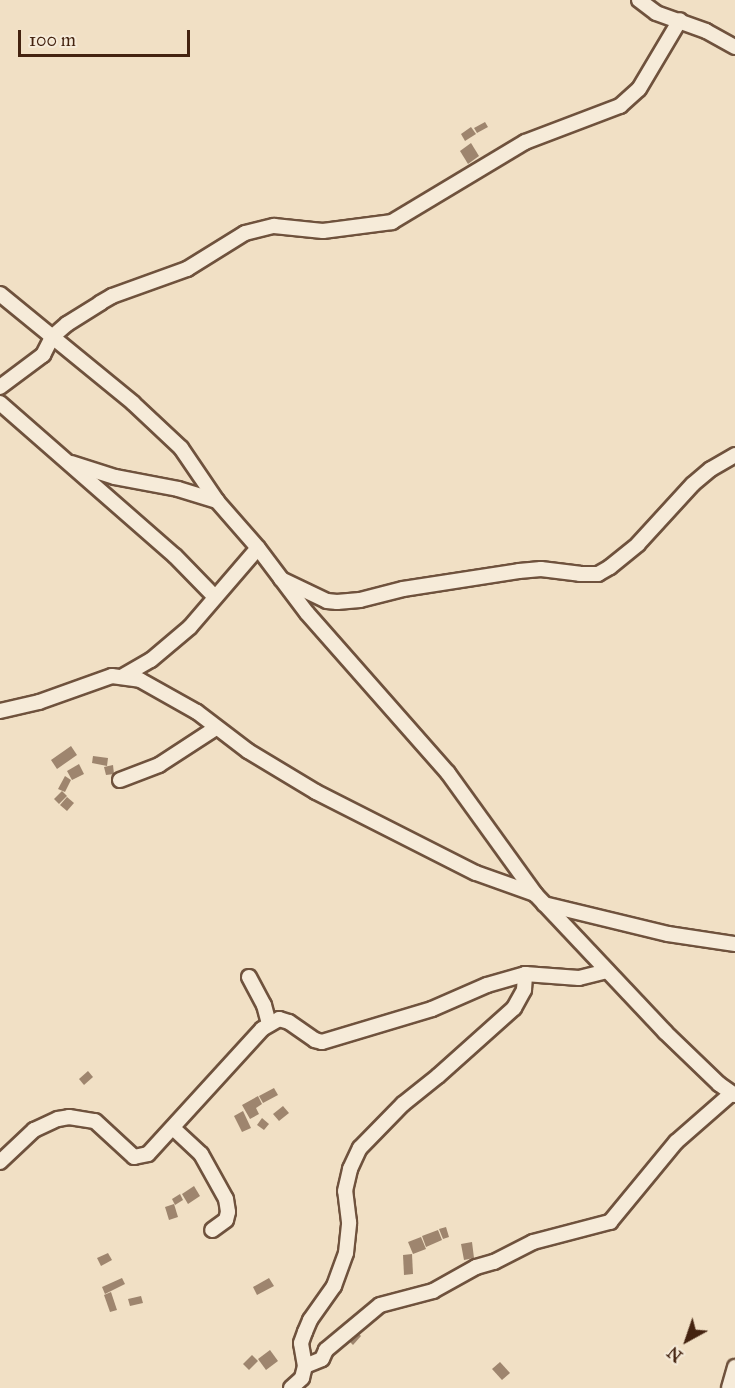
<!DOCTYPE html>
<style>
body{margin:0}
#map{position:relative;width:735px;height:1388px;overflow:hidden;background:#f1e0c5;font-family:"IM FELL Great Primer",serif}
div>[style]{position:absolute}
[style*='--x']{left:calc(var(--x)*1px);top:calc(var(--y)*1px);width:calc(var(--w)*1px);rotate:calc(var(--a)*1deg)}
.building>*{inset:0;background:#9e856e}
.roads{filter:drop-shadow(2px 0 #6f523d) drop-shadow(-2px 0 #6f523d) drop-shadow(0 2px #6f523d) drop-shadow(0 -2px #6f523d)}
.street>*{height:14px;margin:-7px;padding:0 7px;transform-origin:7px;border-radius:7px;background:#f6ebd9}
span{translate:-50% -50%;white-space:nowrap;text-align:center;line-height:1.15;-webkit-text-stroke:6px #f6ebd9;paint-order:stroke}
.north{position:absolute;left:657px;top:1310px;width:60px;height:60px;-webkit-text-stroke:4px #f6ebd9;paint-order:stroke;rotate:220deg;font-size:16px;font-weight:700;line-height:24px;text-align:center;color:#442310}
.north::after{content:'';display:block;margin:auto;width:21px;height:27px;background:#442310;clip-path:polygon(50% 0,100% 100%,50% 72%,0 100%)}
.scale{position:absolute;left:18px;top:30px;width:172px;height:27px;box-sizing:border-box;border:3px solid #442310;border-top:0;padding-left:8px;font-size:18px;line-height:21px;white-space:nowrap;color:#442310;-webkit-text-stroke:4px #f6ebd9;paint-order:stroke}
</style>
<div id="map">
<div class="building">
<div style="clip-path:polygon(485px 122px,488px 127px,477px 133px,474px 128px)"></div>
<div style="clip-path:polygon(471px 127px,476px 134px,465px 141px,461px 134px)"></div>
<div style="clip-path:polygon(471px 143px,479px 156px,468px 164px,460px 151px)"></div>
<div style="clip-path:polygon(71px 746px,77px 755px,57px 769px,51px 760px)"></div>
<div style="clip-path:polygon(93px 756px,108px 758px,107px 766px,92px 763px)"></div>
<div style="clip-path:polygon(79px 764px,84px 774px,72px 780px,67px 771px)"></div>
<div style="clip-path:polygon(113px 765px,114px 774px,106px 775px,104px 767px)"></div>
<div style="clip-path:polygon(65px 776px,71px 780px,65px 792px,58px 789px)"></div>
<div style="clip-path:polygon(62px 791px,67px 796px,59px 804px,54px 799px)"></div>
<div style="clip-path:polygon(67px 797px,74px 803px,67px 811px,60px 805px)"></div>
<div style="clip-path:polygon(88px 1071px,93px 1077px,84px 1085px,79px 1079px)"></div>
<div style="clip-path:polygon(274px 1088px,278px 1095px,263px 1103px,259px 1096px)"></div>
<div style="clip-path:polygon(258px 1096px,262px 1104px,256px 1108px,259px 1114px,250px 1119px,242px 1105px)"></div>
<div style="clip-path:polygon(283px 1106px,289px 1113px,279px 1121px,273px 1114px)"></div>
<div style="clip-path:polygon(243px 1111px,251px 1128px,242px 1132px,234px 1116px)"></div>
<div style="clip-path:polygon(262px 1118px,269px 1124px,264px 1130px,257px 1125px)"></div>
<div style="clip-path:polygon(194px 1186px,200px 1196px,188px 1204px,182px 1194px)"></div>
<div style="clip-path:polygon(180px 1194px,183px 1200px,175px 1205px,172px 1199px)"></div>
<div style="clip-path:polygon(174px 1204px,178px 1217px,169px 1220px,165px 1207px)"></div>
<div style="clip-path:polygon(446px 1227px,449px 1237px,443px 1239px,439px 1229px)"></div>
<div style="clip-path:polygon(438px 1230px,442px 1240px,426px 1247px,422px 1236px)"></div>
<div style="clip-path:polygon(421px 1237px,426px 1249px,413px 1254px,408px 1242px)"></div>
<div style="clip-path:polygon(472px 1242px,474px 1258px,464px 1260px,461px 1244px)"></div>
<div style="clip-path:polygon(108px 1253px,112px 1260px,101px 1266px,97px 1258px)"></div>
<div style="clip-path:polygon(412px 1254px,413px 1274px,404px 1275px,403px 1255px)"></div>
<div style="clip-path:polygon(122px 1278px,125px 1284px,105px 1294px,102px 1287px)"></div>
<div style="clip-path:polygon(269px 1278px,274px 1286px,257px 1295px,253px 1287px)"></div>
<div style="clip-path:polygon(111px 1292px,117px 1310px,110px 1312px,104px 1295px)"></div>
<div style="clip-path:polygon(141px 1296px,143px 1303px,130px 1306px,128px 1299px)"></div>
<div style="clip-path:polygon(358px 1333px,361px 1336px,353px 1345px,350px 1342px)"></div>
<div style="clip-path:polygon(270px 1350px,278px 1361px,266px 1370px,258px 1359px)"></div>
<div style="clip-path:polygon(252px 1355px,258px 1361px,249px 1370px,243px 1364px)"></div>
<div style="clip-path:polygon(500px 1362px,510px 1373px,502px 1380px,492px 1369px)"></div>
</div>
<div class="roads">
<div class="street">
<div style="--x:639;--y:0;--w:21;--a:37"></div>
<div style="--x:656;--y:13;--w:53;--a:19.8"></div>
<div style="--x:706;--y:31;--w:33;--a:29"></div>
<div style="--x:0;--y:294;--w:172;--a:39.3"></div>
<div style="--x:133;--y:403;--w:66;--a:43.2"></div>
<div style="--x:181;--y:448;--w:64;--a:55.8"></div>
<div style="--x:217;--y:501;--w:62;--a:48.9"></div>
<div style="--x:258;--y:548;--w:81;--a:53"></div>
<div style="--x:307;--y:613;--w:213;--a:48.6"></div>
<div style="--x:448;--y:773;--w:150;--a:54.2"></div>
<div style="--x:536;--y:895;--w:188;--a:46.7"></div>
<div style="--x:665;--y:1032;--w:75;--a:43.9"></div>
<div style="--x:719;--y:1084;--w:19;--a:35"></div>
<div style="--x:0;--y:387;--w:54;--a:-36.7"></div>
<div style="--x:43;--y:355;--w:20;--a:-63"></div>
<div style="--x:52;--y:337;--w:20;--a:-41"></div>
<div style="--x:67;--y:324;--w:39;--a:-32"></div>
<div style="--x:100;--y:303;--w:14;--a:-30"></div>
<div style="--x:112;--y:296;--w:80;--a:-19.8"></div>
<div style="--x:187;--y:269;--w:68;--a:-31.8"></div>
<div style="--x:245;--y:233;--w:30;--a:-14"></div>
<div style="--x:274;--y:226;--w:49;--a:5.8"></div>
<div style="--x:323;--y:231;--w:70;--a:-7.4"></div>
<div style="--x:392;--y:222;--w:155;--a:-31"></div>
<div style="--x:525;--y:142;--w:102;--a:-20.8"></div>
<div style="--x:620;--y:106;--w:25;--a:-42"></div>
<div style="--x:639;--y:89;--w:80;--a:-59.3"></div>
<div style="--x:0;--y:403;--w:232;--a:41.2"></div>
<div style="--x:175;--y:556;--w:57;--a:45.7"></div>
<div style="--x:71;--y:463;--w:46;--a:17.7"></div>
<div style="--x:115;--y:477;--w:64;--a:10.8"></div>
<div style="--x:178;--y:489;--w:41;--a:17.1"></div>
<div style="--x:281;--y:579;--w:51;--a:25.6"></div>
<div style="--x:327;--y:601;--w:10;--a:6"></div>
<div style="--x:337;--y:602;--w:23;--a:-5"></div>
<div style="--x:360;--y:600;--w:44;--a:-14.3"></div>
<div style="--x:403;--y:589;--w:117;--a:-8.8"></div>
<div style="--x:519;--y:571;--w:22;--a:-5"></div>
<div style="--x:541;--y:569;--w:39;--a:7"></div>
<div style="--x:580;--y:574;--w:18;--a:0"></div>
<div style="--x:598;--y:574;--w:14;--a:-30"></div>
<div style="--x:610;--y:567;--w:36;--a:-39"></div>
<div style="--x:638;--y:544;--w:81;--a:-47.5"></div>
<div style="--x:693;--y:484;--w:23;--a:-40"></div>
<div style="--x:711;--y:469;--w:28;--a:-30"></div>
<div style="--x:123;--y:676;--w:32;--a:-30"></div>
<div style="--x:151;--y:660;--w:51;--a:-40.2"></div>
<div style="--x:190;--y:627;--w:104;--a:-49.3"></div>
<div style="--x:0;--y:711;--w:40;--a:-13"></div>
<div style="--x:39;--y:702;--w:77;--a:-19.6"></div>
<div style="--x:112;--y:676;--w:28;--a:8"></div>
<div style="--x:140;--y:680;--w:65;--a:29.3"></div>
<div style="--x:197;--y:712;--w:64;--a:37.4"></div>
<div style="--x:248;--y:751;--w:79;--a:31.1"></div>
<div style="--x:316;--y:792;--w:179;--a:26.9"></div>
<div style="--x:476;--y:873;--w:63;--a:19.6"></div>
<div style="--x:120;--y:780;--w:42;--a:-21"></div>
<div style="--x:159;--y:765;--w:68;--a:-33"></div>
<div style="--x:544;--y:904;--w:128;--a:13.6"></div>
<div style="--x:668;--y:934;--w:68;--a:8.5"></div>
<div style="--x:249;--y:977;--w:32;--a:62"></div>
<div style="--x:264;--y:1005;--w:20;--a:75"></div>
<div style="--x:173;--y:1128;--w:38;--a:43"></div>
<div style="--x:201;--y:1154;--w:51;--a:60.9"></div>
<div style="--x:226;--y:1199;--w:13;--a:81"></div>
<div style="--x:228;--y:1212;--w:8;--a:104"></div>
<div style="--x:226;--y:1220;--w:17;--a:144"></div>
<div style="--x:0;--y:1162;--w:47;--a:-43.3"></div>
<div style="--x:34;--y:1130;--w:26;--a:-25"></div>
<div style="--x:58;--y:1119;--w:11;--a:-10"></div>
<div style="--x:69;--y:1117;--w:26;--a:9"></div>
<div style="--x:95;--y:1121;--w:53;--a:42.7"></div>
<div style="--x:134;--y:1157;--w:14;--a:-12"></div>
<div style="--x:148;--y:1154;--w:169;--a:-47.6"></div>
<div style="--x:262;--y:1029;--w:20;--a:-30"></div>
<div style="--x:279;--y:1019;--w:10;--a:17"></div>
<div style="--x:289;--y:1022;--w:32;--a:35"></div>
<div style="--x:315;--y:1040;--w:7;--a:16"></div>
<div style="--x:322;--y:1042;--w:115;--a:-16.7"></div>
<div style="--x:432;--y:1009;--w:60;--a:-23.6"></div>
<div style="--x:487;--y:985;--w:40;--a:-16"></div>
<div style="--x:525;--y:974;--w:54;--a:4.2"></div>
<div style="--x:579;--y:978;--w:29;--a:-14"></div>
<div style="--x:305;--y:1366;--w:23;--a:-100"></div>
<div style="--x:301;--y:1343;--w:12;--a:-70"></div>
<div style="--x:305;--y:1332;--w:13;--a:-67"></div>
<div style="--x:310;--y:1320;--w:42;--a:-54.8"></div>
<div style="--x:334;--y:1286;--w:35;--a:-70"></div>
<div style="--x:346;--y:1253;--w:31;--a:-84"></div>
<div style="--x:349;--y:1222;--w:31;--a:-97"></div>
<div style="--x:345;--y:1191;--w:23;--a:-77"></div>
<div style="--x:350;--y:1169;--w:23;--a:-65"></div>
<div style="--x:360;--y:1148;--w:62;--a:-45.7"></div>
<div style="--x:403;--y:1104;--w:45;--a:-38.7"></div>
<div style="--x:438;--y:1076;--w:102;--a:-41.8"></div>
<div style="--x:514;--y:1008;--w:21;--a:-61"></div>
<div style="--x:524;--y:990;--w:16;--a:-86"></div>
<div style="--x:291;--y:1388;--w:15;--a:-42"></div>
<div style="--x:302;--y:1378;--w:12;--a:-76"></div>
<div style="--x:305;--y:1366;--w:18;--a:-22"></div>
<div style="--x:322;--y:1359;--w:10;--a:-66"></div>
<div style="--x:326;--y:1350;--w:70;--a:-39.8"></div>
<div style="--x:380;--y:1305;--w:55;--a:-14.8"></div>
<div style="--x:433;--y:1291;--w:49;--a:-29.2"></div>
<div style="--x:476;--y:1267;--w:19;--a:-16"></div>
<div style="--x:494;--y:1262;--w:44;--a:-27.1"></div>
<div style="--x:533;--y:1242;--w:80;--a:-14.6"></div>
<div style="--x:610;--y:1222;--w:104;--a:-50.5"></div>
<div style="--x:676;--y:1142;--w:74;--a:-41.2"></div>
<div style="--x:729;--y:1388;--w:22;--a:-74"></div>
</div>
</div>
<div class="north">N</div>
<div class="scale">100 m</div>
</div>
